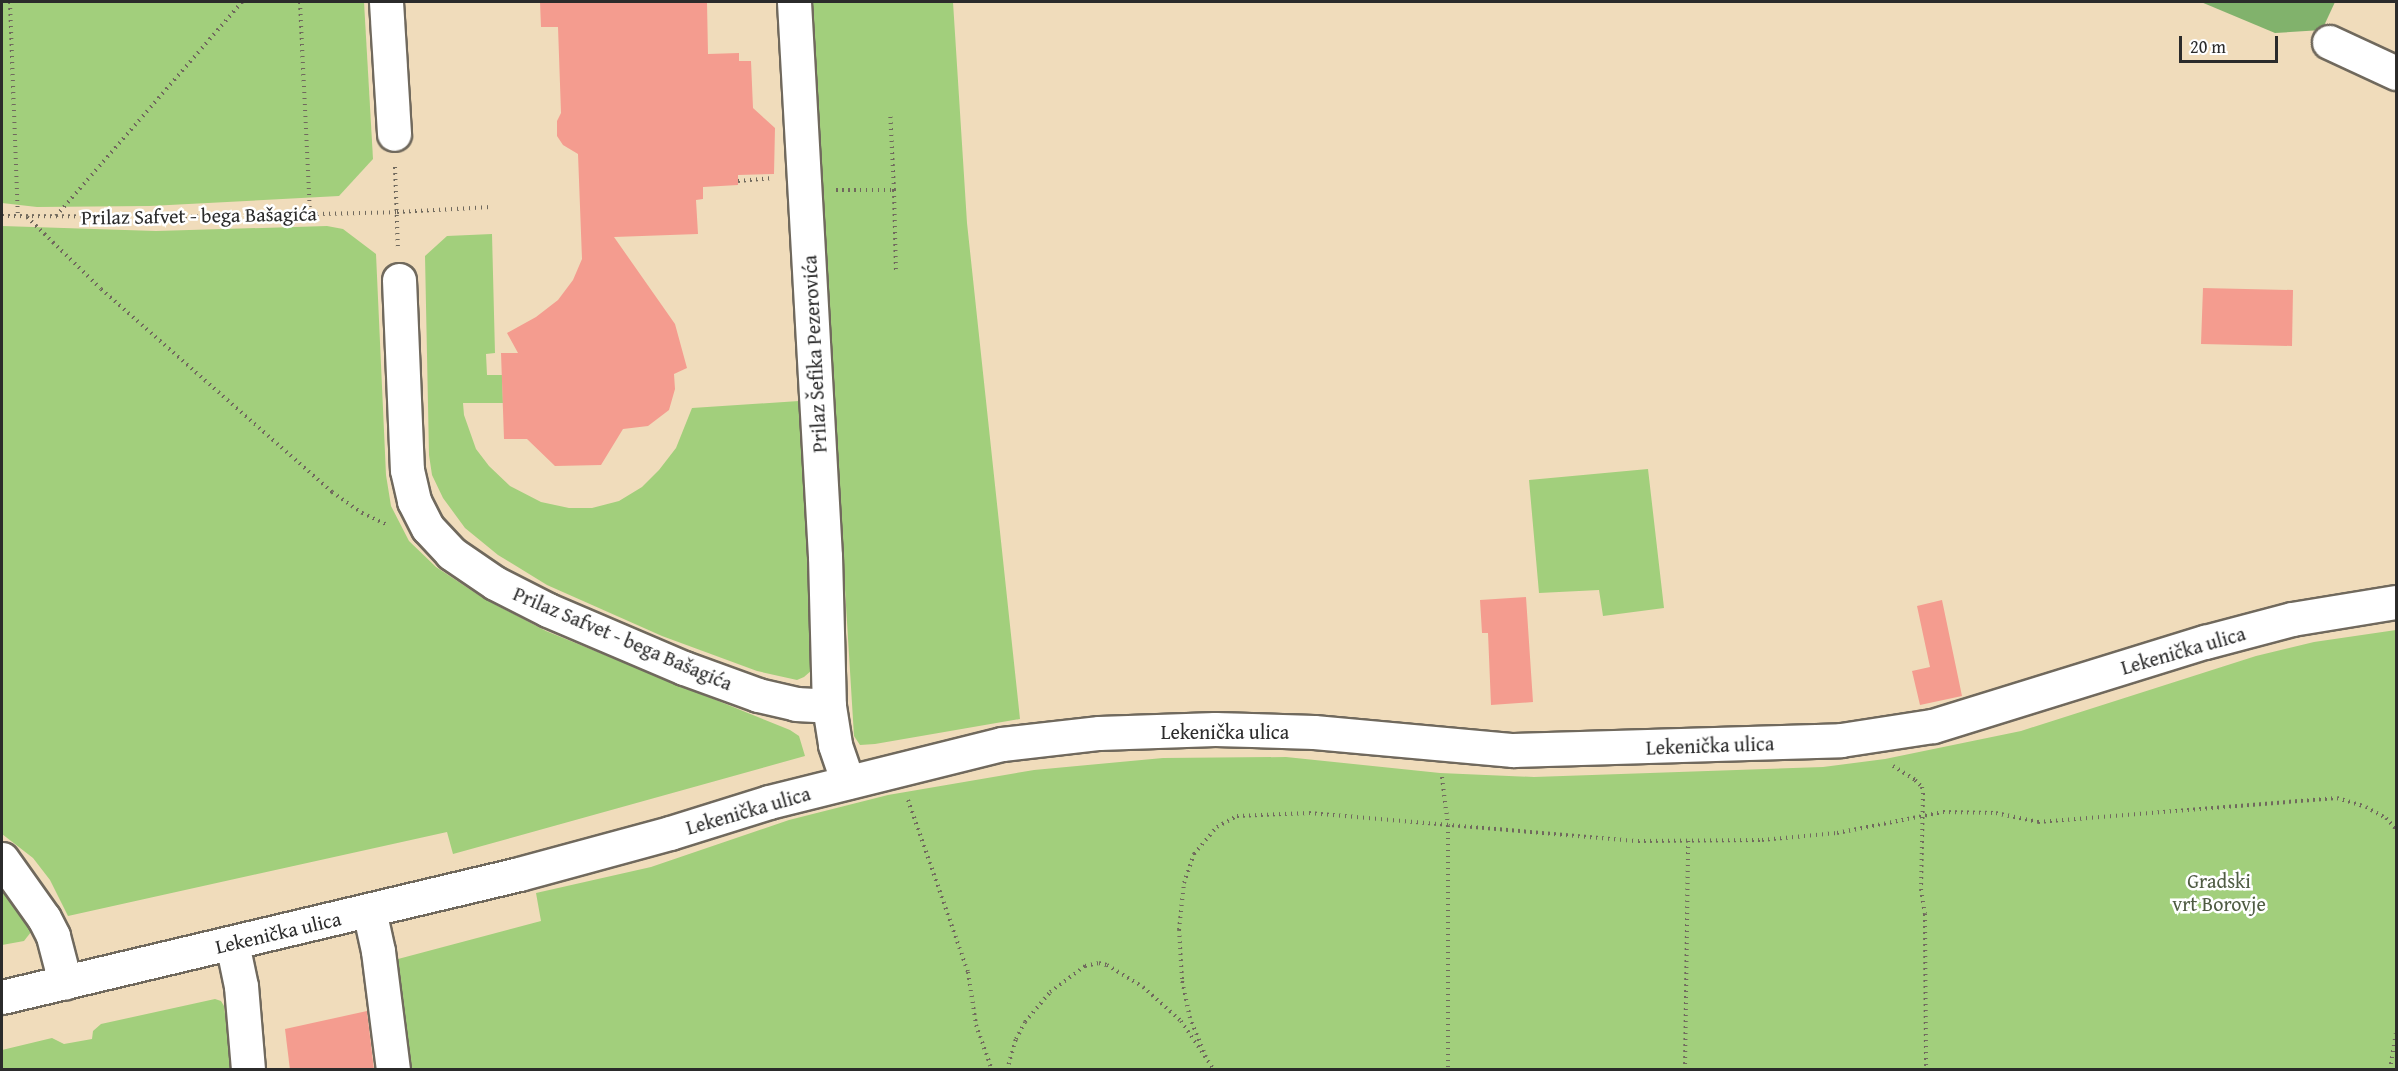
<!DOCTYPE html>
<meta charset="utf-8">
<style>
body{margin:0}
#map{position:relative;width:2398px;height:1071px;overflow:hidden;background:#f0dcbb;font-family:"Gentium Book Plus",serif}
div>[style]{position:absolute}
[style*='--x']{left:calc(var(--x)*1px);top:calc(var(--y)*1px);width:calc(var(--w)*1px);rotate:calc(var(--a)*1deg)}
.green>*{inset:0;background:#a2cf7c}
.forest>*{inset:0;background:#81b26c}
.building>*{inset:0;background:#f49c8f}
.path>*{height:4px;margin-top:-2px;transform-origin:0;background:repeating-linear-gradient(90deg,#70695d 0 1.5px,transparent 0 6px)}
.roads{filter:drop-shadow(2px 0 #70695d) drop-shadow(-2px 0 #70695d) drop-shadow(0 2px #70695d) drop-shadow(0 -2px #70695d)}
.minor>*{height:33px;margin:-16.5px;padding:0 16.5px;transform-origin:16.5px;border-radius:16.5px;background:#fff}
span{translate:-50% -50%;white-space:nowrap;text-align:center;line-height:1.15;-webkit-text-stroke:5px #fff;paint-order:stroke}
.street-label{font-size:20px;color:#2b2b2b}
.park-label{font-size:20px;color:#4f5c43}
.frame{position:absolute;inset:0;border:3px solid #2b2b2b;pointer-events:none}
.scale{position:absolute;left:2179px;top:36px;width:99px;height:27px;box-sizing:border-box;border:3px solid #2b2b2b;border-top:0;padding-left:8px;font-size:18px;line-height:21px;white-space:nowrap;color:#2b2b2b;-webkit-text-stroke:4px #fff;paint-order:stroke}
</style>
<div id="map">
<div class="green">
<div style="clip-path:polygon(2px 2px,364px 2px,373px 159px,339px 196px,150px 206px,37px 207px,2px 203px)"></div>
<div style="clip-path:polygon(809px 2px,953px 2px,967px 223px,1020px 719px,875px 744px,860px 745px,854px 736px)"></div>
<div style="clip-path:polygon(2px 226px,156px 231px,327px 226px,343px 229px,376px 254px,386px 475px,391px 506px,409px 541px,436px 567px,483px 598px,546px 631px,790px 730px,799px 736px,805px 756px,453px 854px,447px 832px,68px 916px,50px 880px,33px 858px,2px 834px)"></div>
<div style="clip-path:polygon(492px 234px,495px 353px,486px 354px,487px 375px,502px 375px,503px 403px,463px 403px,464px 415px,476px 449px,489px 466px,510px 486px,541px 502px,569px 508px,592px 508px,619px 501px,642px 487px,659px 470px,676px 448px,692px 408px,799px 401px,814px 661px,812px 670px,804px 677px,797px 680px,757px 671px,662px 636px,547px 585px,498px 555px,465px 528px,443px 498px,432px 475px,429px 455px,425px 256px,447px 236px)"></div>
<div style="clip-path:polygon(1648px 469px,1664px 608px,1603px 616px,1599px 590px,1539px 593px,1529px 480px)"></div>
<div style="clip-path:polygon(2396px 630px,2396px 1069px,408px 1069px,395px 965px,398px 959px,541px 921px,536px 893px,651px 867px,789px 820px,888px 795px,1034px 770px,1163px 758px,1286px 757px,1440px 773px,1534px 777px,1823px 767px,1885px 759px,2021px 731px,2256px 656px,2314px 642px)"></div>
<div style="clip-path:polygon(2px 885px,31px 926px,31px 932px,24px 941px,2px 945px)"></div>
<div style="clip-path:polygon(215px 999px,221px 1001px,224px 1006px,232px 1069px,2px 1069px,2px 1050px,52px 1038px,64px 1044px,92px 1039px,93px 1031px,101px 1024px)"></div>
</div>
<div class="forest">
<div style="clip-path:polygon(2201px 2px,2335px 2px,2322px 30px,2275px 33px)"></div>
</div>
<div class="building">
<div style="clip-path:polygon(540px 2px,707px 2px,708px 54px,739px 53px,739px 61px,751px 61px,753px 108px,775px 128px,774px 174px,738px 175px,738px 185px,703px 187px,703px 199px,696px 200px,698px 234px,614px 237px,675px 324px,687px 368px,674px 374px,675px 389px,669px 410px,648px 426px,623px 429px,601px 465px,555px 466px,527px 439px,504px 439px,501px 353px,518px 353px,507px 333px,536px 317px,558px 300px,573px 280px,582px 259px,578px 154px,563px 145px,557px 136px,557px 121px,561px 113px,558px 27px,541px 27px)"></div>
<div style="clip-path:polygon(2203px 288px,2293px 290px,2292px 346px,2201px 344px)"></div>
<div style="clip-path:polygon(1526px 597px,1533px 702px,1491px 705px,1488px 633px,1482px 633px,1480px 600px)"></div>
<div style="clip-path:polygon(1942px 600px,1962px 696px,1920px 705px,1912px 671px,1930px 667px,1917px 606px)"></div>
<div style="clip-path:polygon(367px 1011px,374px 1070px,290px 1070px,285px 1029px)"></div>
</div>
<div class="path">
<div style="--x:10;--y:2;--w:215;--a:87.9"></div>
<div style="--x:300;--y:2;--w:212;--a:87.3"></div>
<div style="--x:395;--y:167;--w:82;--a:87.9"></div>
<div style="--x:738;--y:181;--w:34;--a:-5"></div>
<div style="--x:836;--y:190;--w:58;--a:0"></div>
<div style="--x:894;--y:190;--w:78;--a:-92.9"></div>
<div style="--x:894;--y:190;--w:82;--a:88.6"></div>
<div style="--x:2;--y:216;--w:165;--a:0.3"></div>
<div style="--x:167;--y:217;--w:230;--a:-1.2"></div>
<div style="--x:397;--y:212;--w:94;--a:-3"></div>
<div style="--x:56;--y:216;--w:284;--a:-49"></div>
<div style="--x:27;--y:217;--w:103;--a:44.2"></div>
<div style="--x:101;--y:289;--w:308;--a:41.3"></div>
<div style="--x:332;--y:492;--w:37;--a:35"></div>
<div style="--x:362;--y:513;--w:29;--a:25"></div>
<div style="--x:1893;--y:766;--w:26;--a:32"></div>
<div style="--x:1915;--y:780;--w:10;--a:45"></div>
<div style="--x:1922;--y:787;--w:6;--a:81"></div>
<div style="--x:1923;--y:793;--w:96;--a:91.2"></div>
<div style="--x:1921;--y:889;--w:25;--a:81"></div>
<div style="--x:1925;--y:914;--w:156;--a:89.6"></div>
<div style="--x:1442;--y:777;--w:49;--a:83"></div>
<div style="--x:1448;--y:826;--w:244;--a:90"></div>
<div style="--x:908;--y:800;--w:182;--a:70.8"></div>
<div style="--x:968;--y:972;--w:54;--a:81.4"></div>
<div style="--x:976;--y:1025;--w:48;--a:70.4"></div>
<div style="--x:1206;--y:1057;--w:42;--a:-112.3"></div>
<div style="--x:1190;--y:1018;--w:40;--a:-102"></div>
<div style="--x:1182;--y:979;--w:49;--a:-93.5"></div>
<div style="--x:1179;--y:930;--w:47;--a:-83.9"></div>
<div style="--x:1184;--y:883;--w:31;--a:-71"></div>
<div style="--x:1194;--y:854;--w:35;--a:-50"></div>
<div style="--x:1217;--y:827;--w:23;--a:-29"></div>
<div style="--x:1237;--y:816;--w:72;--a:-2.4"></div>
<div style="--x:1309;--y:813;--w:330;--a:4.9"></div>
<div style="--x:1638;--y:841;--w:124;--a:-0.5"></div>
<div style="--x:1762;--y:840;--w:75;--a:-5.3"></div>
<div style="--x:1837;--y:833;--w:108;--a:-11.2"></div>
<div style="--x:1943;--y:812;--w:53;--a:1.1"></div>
<div style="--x:1996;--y:813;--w:43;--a:12.1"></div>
<div style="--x:2038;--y:822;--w:300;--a:-4.6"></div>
<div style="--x:2337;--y:798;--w:30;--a:17"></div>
<div style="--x:2366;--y:807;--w:23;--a:29"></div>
<div style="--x:2386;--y:818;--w:15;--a:48"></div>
<div style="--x:1007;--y:1070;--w:32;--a:-74"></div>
<div style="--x:1016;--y:1039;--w:19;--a:-62"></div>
<div style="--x:1025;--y:1022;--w:39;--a:-50"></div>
<div style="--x:1050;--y:992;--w:44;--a:-36.6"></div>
<div style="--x:1085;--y:966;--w:14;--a:-12"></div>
<div style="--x:1099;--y:963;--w:8;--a:14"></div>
<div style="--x:1107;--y:965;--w:42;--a:31.4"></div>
<div style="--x:1143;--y:987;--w:51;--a:41.8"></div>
<div style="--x:1181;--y:1021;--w:59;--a:56"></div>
<div style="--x:1685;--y:1070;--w:229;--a:-89.2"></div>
<div style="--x:2390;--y:1070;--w:37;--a:-81"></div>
</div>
<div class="roads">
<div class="minor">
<div style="--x:386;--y:2;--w:132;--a:86.5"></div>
<div style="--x:794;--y:2;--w:555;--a:86.8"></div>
<div style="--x:825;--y:556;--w:150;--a:88.5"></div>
<div style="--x:2329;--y:42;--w:74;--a:24.8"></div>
<div style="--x:399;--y:280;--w:190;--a:87.6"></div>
<div style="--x:407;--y:470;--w:32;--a:77"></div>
<div style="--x:414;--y:501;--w:30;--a:63"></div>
<div style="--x:428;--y:528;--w:34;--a:47"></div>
<div style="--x:451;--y:553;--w:53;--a:34.3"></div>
<div style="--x:495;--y:583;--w:59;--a:27"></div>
<div style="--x:548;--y:610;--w:148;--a:23.1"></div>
<div style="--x:684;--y:668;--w:79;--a:20"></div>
<div style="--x:758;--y:695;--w:39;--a:13"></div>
<div style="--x:796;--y:704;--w:33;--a:3"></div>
<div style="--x:829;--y:706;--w:39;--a:81"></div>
<div style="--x:835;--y:745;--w:39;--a:71"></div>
<div style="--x:2;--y:859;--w:72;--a:54.6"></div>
<div style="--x:44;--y:918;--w:20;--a:63"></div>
<div style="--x:53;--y:936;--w:48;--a:75.4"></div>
<div style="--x:369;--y:910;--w:42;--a:77.6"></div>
<div style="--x:378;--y:951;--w:120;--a:82.8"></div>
<div style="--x:232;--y:943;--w:44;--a:78.2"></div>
<div style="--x:241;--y:986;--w:84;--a:85.2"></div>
<div style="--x:2;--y:997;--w:531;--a:-13.38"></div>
<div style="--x:519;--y:874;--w:156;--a:-15.2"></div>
<div style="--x:670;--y:833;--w:104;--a:-17.4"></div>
<div style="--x:769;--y:802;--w:240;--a:-14"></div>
<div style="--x:1002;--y:744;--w:98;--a:-6.5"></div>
<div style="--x:1099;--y:733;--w:116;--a:-2"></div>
<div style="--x:1215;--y:729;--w:99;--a:1.7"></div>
<div style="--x:1314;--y:732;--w:200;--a:5.2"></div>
<div style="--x:1513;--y:750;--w:328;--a:-1.7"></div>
<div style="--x:1841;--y:740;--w:93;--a:-8.7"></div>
<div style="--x:1933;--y:726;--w:285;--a:-17.2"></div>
<div style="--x:2205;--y:642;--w:90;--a:-14.8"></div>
<div style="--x:2292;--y:619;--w:105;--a:-9.3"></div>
</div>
</div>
<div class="street-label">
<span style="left:199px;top:215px;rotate:-1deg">Prilaz Safvet - bega Bašagića</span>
<span style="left:814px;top:354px;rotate:-93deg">Prilaz Šefika Pezerovića</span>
<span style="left:623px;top:638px;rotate:23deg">Prilaz Safvet - bega Bašagića</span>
<span style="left:2183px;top:650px;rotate:-16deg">Lekenička ulica</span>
<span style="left:1225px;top:731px">Lekenička ulica</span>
<span style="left:1710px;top:745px;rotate:-2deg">Lekenička ulica</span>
<span style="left:748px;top:810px;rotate:-16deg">Lekenička ulica</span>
<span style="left:278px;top:932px;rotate:-13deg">Lekenička ulica</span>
</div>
<div class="park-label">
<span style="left:2219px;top:892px">Gradski<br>vrt Borovje</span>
</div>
<div class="frame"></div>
<div class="scale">20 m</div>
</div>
